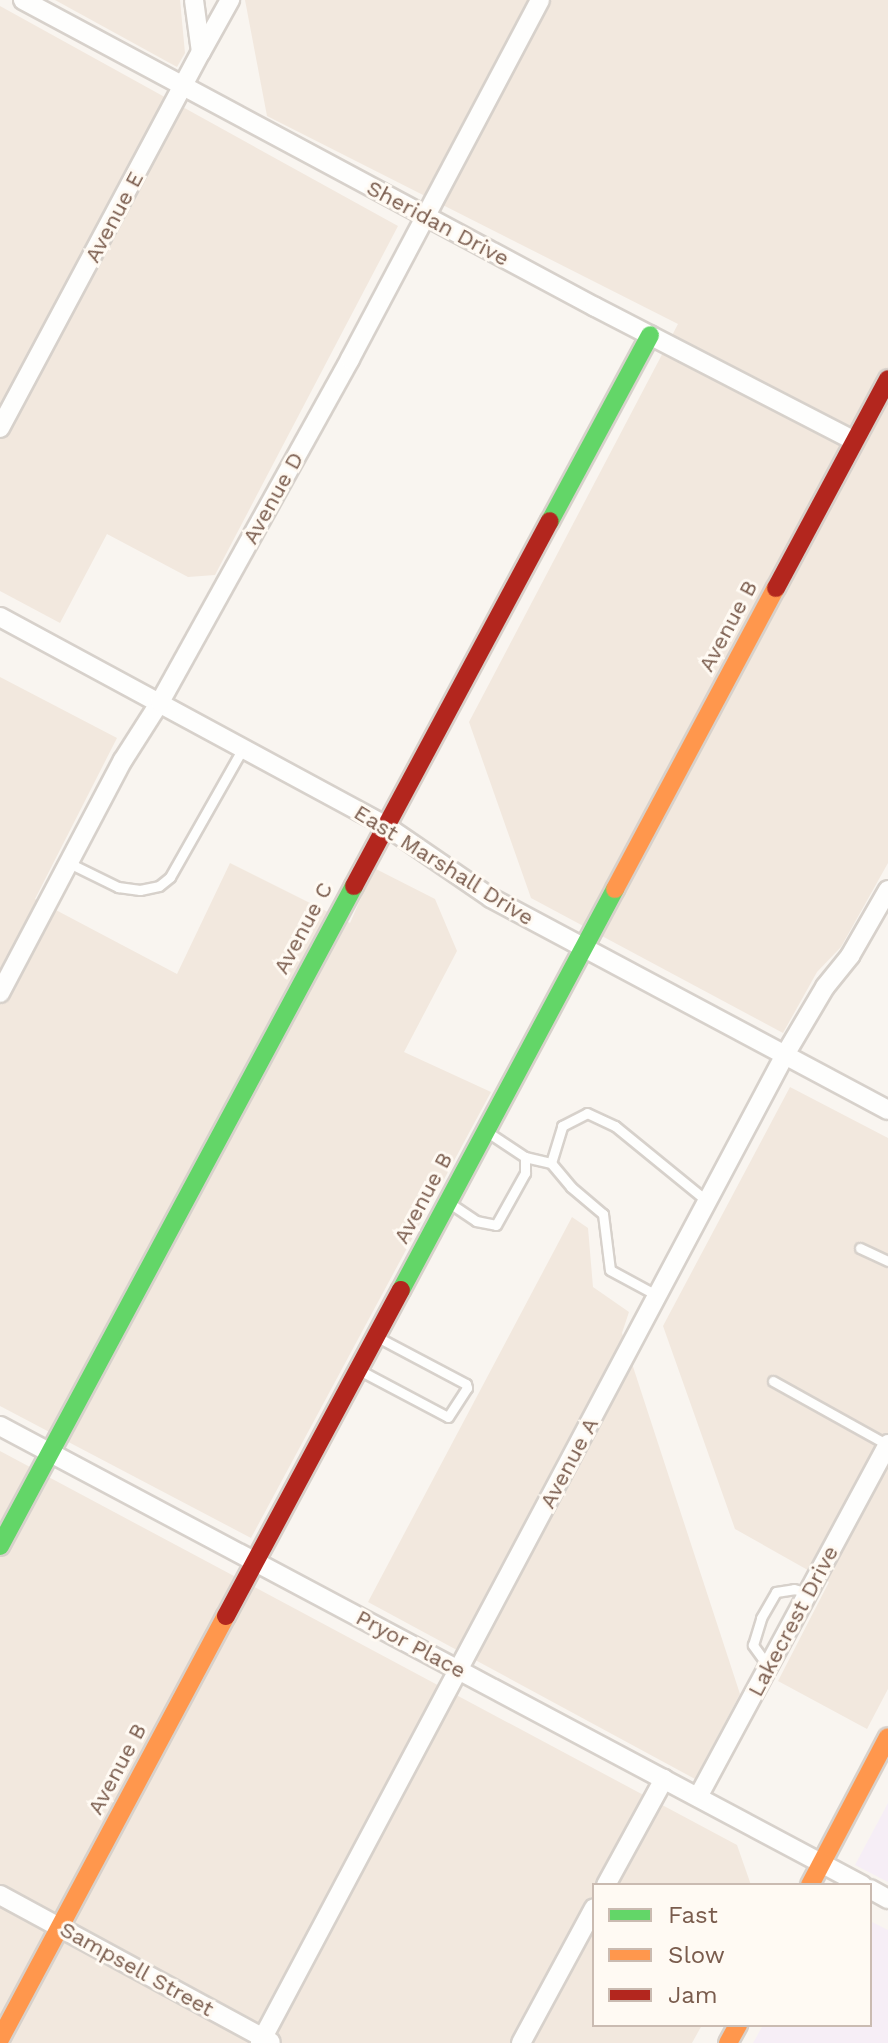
<!DOCTYPE html>
<style>
body{margin:0}
#map{position:relative;width:888px;height:2043px;overflow:hidden;background:#f9f5f0;font-family:"Work Sans",sans-serif}
div>[style]{position:absolute}
[style*='--x']{left:calc(var(--x)*1px);top:calc(var(--y)*1px);width:calc(var(--w)*1px);rotate:calc(var(--a)*1deg)}
.residential>*{inset:0;background:#f2e8de}
.education>*{inset:0;background:#f6eef6}
.roads{filter:drop-shadow(2px 0 #d7d1cb) drop-shadow(-2px 0 #d7d1cb) drop-shadow(0 2px #d7d1cb) drop-shadow(0 -2px #d7d1cb)}
.lane>*{height:9px;margin:-4.5px;padding:0 4.5px;transform-origin:4.5px;border-radius:4.5px;background:#fefefd}
.street>*{height:18px;margin:-9px;padding:0 9px;transform-origin:9px;border-radius:9px;background:#fefefd}
.fast>*{height:18px;margin:-9px;padding:0 9px;transform-origin:9px;border-radius:9px;background:#63d668}
.slow>*{height:18px;margin:-9px;padding:0 9px;transform-origin:9px;border-radius:9px;background:#ff974d}
.jam>*{height:18px;margin:-9px;padding:0 9px;transform-origin:9px;border-radius:9px;background:#b3261e}
span{translate:-50% -50%;white-space:nowrap;text-align:center;line-height:1.15;-webkit-text-stroke:6px #fffaf3;paint-order:stroke}
.street-label{font-size:22px;color:#7a5c4d}
.legend{position:absolute;left:592px;top:1883px;width:280px;height:144px;box-sizing:border-box;background:#fffaf3;border:2px solid #cabbb1;margin:0;padding:10px 14px;list-style:none;font-size:24px;color:#7a5c4d}
.legend li{display:flex;align-items:center;gap:16px;height:40px}
.legend b{width:40px;border:2px solid #cabbb1}
</style>
<div id="map">
<div class="residential">
<div style="clip-path:polygon(55px 0,180px 0,185px 53px,177px 67px)"></div>
<div style="clip-path:polygon(245px 0,888px 0,888px 863px,841px 947px,817px 972px,783px 1033px,531px 898px,469px 722px,678px 324px,267px 116px)"></div>
<div style="clip-path:polygon(0 6px,398px 226px,215px 575px,188px 577px,107px 534px,60px 623px,0 591px)"></div>
<div style="clip-path:polygon(0 677px,117px 738px,35px 899px,177px 974px,230px 863px,350px 923px,374px 868px,435px 899px,457px 951px,404px 1052px,491px 1092px,251px 1538px,0 1406px)"></div>
<div style="clip-path:polygon(790px 1087px,888px 1138px,888px 1689px,867px 1729px,778px 1681px,829px 1582px,735px 1529px,663px 1326px)"></div>
<div style="clip-path:polygon(572px 1217px,588px 1228px,593px 1287px,629px 1312px,622px 1333px,740px 1694px,695px 1779px,368px 1602px)"></div>
<div style="clip-path:polygon(0 1451px,737px 1845px,751px 1885px,594px 1885px,594px 2025px,702px 2025px,692px 2043px,0 2043px)"></div>
</div>
<div class="education">
<div style="clip-path:polygon(888px 1803px,888px 1882px,855px 1865px)"></div>
<div style="clip-path:polygon(870px 1921px,888px 1930px,888px 2043px,753px 2043px,763px 2025px,870px 2025px)"></div>
</div>
<div class="roads">
<div class="lane">
<div style="--x:69;--y:863;--w:55;--a:26.1"></div>
<div style="--x:118;--y:887;--w:22;--a:8"></div>
<div style="--x:140;--y:890;--w:19;--a:-12"></div>
<div style="--x:159;--y:886;--w:14;--a:-39"></div>
<div style="--x:170;--y:877;--w:148;--a:-60.5"></div>
<div style="--x:525;--y:1157;--w:27;--a:13"></div>
<div style="--x:551;--y:1163;--w:31;--a:50"></div>
<div style="--x:571;--y:1187;--w:42;--a:40.2"></div>
<div style="--x:603;--y:1214;--w:56;--a:82.9"></div>
<div style="--x:610;--y:1270;--w:55;--a:28.4"></div>
<div style="--x:551;--y:1163;--w:39;--a:-73"></div>
<div style="--x:562;--y:1126;--w:28;--a:-27"></div>
<div style="--x:587;--y:1113;--w:31;--a:25"></div>
<div style="--x:615;--y:1126;--w:119;--a:39.2"></div>
<div style="--x:451;--y:1204;--w:30;--a:34"></div>
<div style="--x:476;--y:1221;--w:20;--a:11"></div>
<div style="--x:496;--y:1225;--w:60;--a:-60.9"></div>
<div style="--x:525;--y:1173;--w:16;--a:-90"></div>
<div style="--x:525;--y:1157;--w:43;--a:-146.3"></div>
<div style="--x:860;--y:1248;--w:31;--a:25"></div>
<div style="--x:361;--y:1371;--w:98;--a:27.9"></div>
<div style="--x:448;--y:1417;--w:35;--a:-57"></div>
<div style="--x:467;--y:1388;--w:4;--a:-104"></div>
<div style="--x:466;--y:1384;--w:98;--a:-152.1"></div>
<div style="--x:773;--y:1381;--w:132;--a:29.1"></div>
<div style="--x:768;--y:1666;--w:26;--a:-126"></div>
<div style="--x:753;--y:1645;--w:28;--a:-73"></div>
<div style="--x:761;--y:1618;--w:30;--a:-60"></div>
<div style="--x:776;--y:1592;--w:18;--a:-9"></div>
<div style="--x:794;--y:1589;--w:15;--a:16"></div>
</div>
<div class="street">
<div style="--x:23;--y:0;--w:649;--a:28.22"></div>
<div style="--x:595;--y:307;--w:292;--a:27.3"></div>
<div style="--x:201;--y:52;--w:60;--a:-60.9"></div>
<div style="--x:0;--y:428;--w:426;--a:-61.9"></div>
<div style="--x:201;--y:52;--w:52;--a:-97.7"></div>
<div style="--x:0;--y:617;--w:439;--a:28.4"></div>
<div style="--x:386;--y:826;--w:127;--a:34.4"></div>
<div style="--x:491;--y:898;--w:450;--a:28.1"></div>
<div style="--x:0;--y:993;--w:263;--a:-62.2"></div>
<div style="--x:123;--y:760;--w:69;--a:-57.5"></div>
<div style="--x:160;--y:702;--w:392;--a:-61"></div>
<div style="--x:350;--y:359;--w:406;--a:-62.1"></div>
<div style="--x:0;--y:1426;--w:977;--a:28.03"></div>
<div style="--x:698;--y:1797;--w:401;--a:-61.7"></div>
<div style="--x:606;--y:1885;--w:121;--a:-61.3"></div>
<div style="--x:870;--y:1889;--w:21;--a:29"></div>
<div style="--x:0;--y:1895;--w:308;--a:28.5"></div>
<div style="--x:260;--y:2043;--w:1121;--a:-62.02"></div>
<div style="--x:786;--y:1053;--w:77;--a:-59.4"></div>
<div style="--x:825;--y:987;--w:40;--a:-51"></div>
<div style="--x:850;--y:956;--w:76;--a:-60.1"></div>
<div style="--x:521;--y:2043;--w:153;--a:-61.6"></div>
</div>
<div class="fast">
<div style="--x:550;--y:521;--w:211;--a:-61.7"></div>
<div style="--x:401;--y:1290;--w:455;--a:-61.9"></div>
<div style="--x:0;--y:1546;--w:749;--a:-61.79"></div>
</div>
<div class="slow">
<div style="--x:615;--y:889;--w:341;--a:-61.9"></div>
<div style="--x:810;--y:1885;--w:167;--a:-62.2"></div>
<div style="--x:0;--y:2039;--w:480;--a:-61.9"></div>
<div style="--x:728;--y:2043;--w:21;--a:-61"></div>
</div>
<div class="jam">
<div style="--x:776;--y:588;--w:237;--a:-61.8"></div>
<div style="--x:354;--y:886;--w:414;--a:-61.8"></div>
<div style="--x:226;--y:1616;--w:370;--a:-61.8"></div>
</div>
</div>
<div class="street-label">
<span style="left:114px;top:217px;rotate:-62deg">Avenue E</span>
<span style="left:438px;top:223px;rotate:28deg">Sheridan Drive</span>
<span style="left:273px;top:498px;rotate:-61deg">Avenue D</span>
<span style="left:728px;top:626px;rotate:-62deg">Avenue B</span>
<span style="left:444px;top:865px;rotate:32deg">East Marshall Drive</span>
<span style="left:303px;top:928px;rotate:-62deg">Avenue C</span>
<span style="left:423px;top:1198px;rotate:-62deg">Avenue B</span>
<span style="left:569px;top:1463px;rotate:-62deg">Avenue A</span>
<span style="left:793px;top:1621px;rotate:-62deg">Lakecrest Drive</span>
<span style="left:411px;top:1644px;rotate:28deg">Pryor Place</span>
<span style="left:117px;top:1769px;rotate:-62deg">Avenue B</span>
<span style="left:137px;top:1969px;rotate:29deg">Sampsell Street</span>
</div>
<ul class="legend">
<li><b style="height:10px;background:#63d668"></b>Fast</li>
<li><b style="height:10px;background:#ff974d"></b>Slow</li>
<li><b style="height:10px;background:#b3261e"></b>Jam</li>
</ul>
</div>
